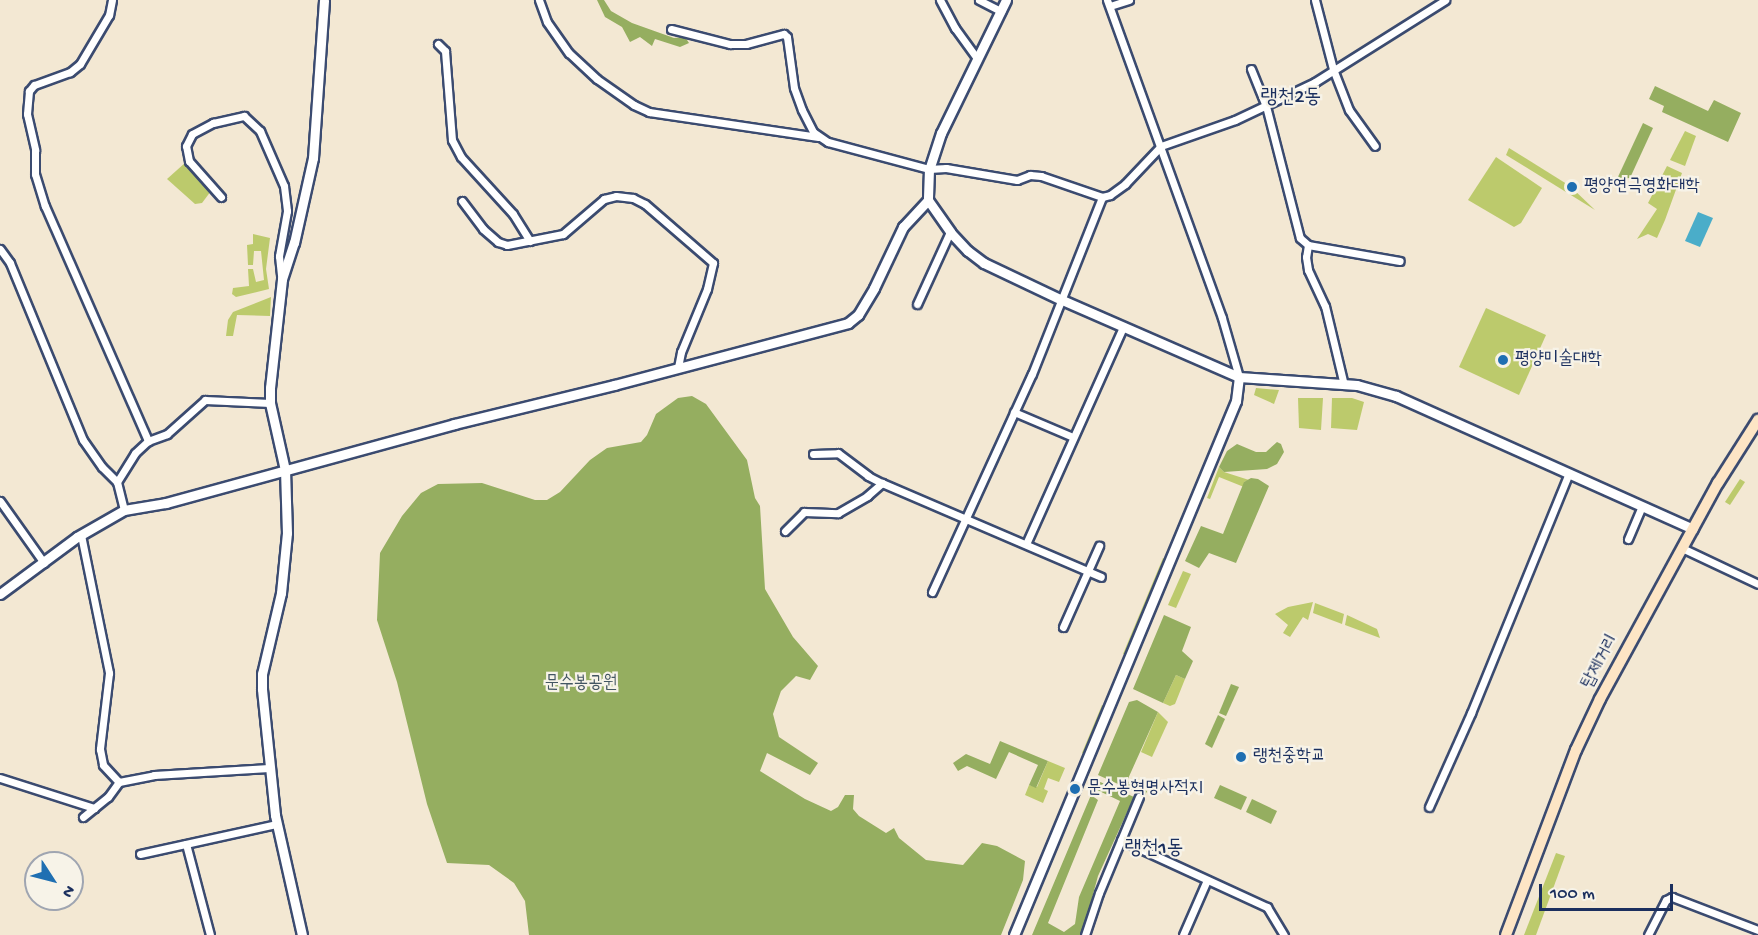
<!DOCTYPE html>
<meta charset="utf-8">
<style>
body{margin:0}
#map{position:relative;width:1758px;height:935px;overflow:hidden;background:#f3e8d3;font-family:"Gochi Hand","Poor Story",sans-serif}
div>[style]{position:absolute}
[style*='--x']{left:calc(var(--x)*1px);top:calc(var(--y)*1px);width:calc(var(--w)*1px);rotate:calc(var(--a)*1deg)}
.green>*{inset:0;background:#bcca6c}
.forest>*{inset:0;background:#95ae60}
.water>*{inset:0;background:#4aadc9}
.roads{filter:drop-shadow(2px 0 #3b4b70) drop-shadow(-2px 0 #3b4b70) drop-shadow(0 2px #3b4b70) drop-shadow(0 -2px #3b4b70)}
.minor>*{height:7px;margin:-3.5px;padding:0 3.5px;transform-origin:3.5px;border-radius:3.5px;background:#fff}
.tertiary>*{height:9px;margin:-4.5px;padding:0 4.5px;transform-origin:4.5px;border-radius:4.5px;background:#fff}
.secondary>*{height:10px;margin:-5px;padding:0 5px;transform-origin:5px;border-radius:5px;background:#fde5c5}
.dots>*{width:16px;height:16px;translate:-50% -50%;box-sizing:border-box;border:3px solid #f7f3e8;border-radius:50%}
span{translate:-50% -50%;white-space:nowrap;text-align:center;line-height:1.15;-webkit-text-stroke:4.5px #f7f3e8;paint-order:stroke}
.poi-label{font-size:18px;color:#1b2f5e}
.left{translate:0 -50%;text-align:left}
.street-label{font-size:18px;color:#1b2f5e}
.park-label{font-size:18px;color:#435662}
.quarter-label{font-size:21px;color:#1b2f5e}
.north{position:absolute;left:24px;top:851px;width:60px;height:60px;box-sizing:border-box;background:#f7f3e8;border:2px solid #9fa5b1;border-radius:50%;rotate:126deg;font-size:16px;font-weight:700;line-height:24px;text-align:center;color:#1b2f5e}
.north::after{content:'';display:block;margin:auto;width:21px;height:27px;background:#1f6fb2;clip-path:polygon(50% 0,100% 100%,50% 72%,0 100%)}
.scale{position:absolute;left:1539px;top:884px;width:134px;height:27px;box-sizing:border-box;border:3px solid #1b2f5e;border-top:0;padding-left:8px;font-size:18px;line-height:21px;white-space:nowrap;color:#1b2f5e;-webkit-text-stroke:4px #f7f3e8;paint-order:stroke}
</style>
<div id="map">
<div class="green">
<div style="clip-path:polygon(1685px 131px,1696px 136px,1685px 166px,1670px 160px)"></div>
<div style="clip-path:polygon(1509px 148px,1570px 186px,1595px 210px,1506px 155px)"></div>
<div style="clip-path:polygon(1496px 157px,1542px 188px,1521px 223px,1514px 227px,1468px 200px)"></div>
<div style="clip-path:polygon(186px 162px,211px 191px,202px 203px,195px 204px,167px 179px)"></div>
<div style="clip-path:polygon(1667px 166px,1682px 173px,1665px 220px,1657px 238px,1648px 234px,1637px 239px,1657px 209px,1648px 203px)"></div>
<div style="clip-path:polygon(253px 234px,270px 238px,266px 269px,269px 289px,236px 297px,232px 294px,233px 288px,249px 286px,248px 269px,253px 269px,256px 282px,264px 280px,261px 251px,254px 251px,253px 265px,248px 265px,247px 245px,253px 244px)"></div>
<div style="clip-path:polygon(271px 297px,270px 316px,237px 315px,233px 336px,226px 336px,228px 320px,233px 312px)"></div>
<div style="clip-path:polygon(1486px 308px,1546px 335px,1519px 395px,1459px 367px)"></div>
<div style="clip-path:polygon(1256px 388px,1279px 390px,1274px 404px,1254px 395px)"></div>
<div style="clip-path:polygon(1298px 398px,1323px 398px,1321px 430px,1299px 428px)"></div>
<div style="clip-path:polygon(1332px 398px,1352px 398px,1364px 402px,1357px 430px,1331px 428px)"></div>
<div style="clip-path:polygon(1219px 467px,1224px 472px,1249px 480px,1244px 482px,1244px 487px,1219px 477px,1210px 499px,1207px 498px)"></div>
<div style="clip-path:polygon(1740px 479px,1745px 482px,1730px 505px,1725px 502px)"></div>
<div style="clip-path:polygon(1163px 558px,1165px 559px,1126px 655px,1123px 654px)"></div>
<div style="clip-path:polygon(1183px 571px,1191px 574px,1176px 608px,1168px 605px)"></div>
<div style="clip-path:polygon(1313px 602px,1308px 620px,1303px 617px,1290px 637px,1283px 633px,1288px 625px,1275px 614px,1288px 607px)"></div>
<div style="clip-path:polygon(1315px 603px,1344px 614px,1342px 624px,1313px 613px)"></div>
<div style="clip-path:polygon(1347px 615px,1377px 629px,1380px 638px,1345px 625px)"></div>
<div style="clip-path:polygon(1176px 675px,1185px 679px,1175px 704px,1170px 706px,1163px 703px)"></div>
<div style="clip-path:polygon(1102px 705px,1104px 706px,1084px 754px,1082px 753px)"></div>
<div style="clip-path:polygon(1158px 712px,1168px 722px,1152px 757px,1141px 752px)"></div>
<div style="clip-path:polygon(1048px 761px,1065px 768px,1059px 782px,1048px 778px,1044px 789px,1048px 791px,1043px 803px,1025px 795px,1029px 785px,1037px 787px)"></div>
<div style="clip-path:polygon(1556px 853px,1565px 856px,1536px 935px,1524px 935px)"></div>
</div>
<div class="forest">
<div style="clip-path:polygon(597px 0,604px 0,611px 11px,632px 23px,674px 38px,685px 37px,689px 43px,680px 47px,655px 39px,652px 46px,640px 37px,630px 42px,622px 27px,605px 17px)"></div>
<div style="clip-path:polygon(1655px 86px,1708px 111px,1714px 100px,1741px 113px,1728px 142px,1662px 112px,1664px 106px,1649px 99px)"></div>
<div style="clip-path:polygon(1643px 123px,1653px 128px,1630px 178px,1617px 179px)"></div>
<div style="clip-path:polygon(692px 396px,706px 404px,747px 460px,755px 498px,760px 506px,765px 589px,793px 637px,818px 666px,810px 680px,796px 676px,781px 691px,773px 714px,779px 737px,818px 763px,810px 775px,767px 753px,760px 771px,805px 799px,831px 811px,838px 807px,845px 795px,854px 795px,853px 809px,859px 816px,886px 833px,894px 828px,899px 838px,926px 860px,963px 865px,982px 843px,997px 846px,1025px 861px,1023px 880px,1001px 935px,529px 935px,525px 901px,514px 883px,489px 865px,447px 863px,427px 804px,397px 682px,377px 620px,380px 553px,402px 516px,421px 493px,438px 484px,482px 483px,535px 500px,547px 500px,560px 492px,590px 460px,607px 448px,641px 442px,647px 435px,656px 414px,678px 398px)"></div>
<div style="clip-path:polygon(1277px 442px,1281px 444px,1284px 452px,1277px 464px,1267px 469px,1224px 472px,1219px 467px,1227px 451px,1237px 444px,1256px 452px,1266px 452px)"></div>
<div style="clip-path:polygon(1251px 478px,1258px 479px,1269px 486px,1236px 563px,1209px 553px,1199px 568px,1185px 561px,1201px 526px,1223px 534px,1244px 482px)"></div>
<div style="clip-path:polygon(1164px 615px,1191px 627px,1182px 651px,1193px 661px,1185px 679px,1176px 675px,1163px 703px,1133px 689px)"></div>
<div style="clip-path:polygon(1231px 684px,1239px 687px,1226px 716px,1219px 713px)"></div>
<div style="clip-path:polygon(1137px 700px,1158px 712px,1127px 781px,1147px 791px,1145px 796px,1098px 775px,1129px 702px)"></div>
<div style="clip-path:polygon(1218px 715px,1225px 719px,1212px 748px,1205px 744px)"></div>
<div style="clip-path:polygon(1000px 741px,1048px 761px,1036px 788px,1029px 785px,1038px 765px,1009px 752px,996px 779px,967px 766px,958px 771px,953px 763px,966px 754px,990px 764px)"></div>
<div style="clip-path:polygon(1098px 781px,1134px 797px,1098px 876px,1082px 935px,1032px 935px,1091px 795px,1098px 800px,1048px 923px,1064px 932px,1075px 924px,1079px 897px,1120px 801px,1095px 789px)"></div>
<div style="clip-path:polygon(1220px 785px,1247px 797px,1241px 810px,1214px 798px)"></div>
<div style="clip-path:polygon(1252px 799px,1277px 811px,1271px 824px,1246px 812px)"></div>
</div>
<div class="water">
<div style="clip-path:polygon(1698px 212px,1713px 218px,1700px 247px,1685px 241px)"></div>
</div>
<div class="roads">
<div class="minor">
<div style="--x:112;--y:0;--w:15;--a:101"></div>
<div style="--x:109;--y:15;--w:57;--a:120.6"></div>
<div style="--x:80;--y:64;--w:13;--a:141"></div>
<div style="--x:70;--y:72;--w:38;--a:160"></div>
<div style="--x:34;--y:85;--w:8;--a:130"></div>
<div style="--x:29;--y:91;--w:23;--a:95"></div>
<div style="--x:27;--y:114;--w:37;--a:77"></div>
<div style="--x:35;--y:150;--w:24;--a:90"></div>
<div style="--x:35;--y:174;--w:34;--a:73"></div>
<div style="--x:45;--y:206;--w:257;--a:66.3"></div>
<div style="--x:539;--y:0;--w:23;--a:70"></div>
<div style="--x:547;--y:22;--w:38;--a:55"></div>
<div style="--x:569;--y:53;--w:38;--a:43"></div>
<div style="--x:597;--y:79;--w:45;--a:35.1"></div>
<div style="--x:634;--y:105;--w:17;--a:25"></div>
<div style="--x:649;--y:112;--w:171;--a:8.4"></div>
<div style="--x:940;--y:0;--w:32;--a:62"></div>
<div style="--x:955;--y:28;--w:37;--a:54"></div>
<div style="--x:979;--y:0;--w:25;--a:27"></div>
<div style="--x:1107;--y:0;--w:338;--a:70.1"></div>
<div style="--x:1222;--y:318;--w:61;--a:73.9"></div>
<div style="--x:1315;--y:0;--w:71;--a:75.4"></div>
<div style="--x:1333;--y:69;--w:44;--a:68.7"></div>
<div style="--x:1349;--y:110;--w:44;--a:54.2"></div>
<div style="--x:1110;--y:6;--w:20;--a:-18"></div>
<div style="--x:671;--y:29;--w:61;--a:14.3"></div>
<div style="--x:730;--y:44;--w:16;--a:0"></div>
<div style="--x:746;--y:44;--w:39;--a:-15"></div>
<div style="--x:784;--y:34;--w:4;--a:45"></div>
<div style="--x:787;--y:37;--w:51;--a:82.2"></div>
<div style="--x:794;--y:88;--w:23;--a:70"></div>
<div style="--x:802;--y:110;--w:25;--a:63"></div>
<div style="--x:813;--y:132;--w:18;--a:34"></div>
<div style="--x:828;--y:142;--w:105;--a:15"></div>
<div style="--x:929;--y:169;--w:17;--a:-3"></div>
<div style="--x:946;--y:168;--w:72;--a:9.6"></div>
<div style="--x:1017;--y:180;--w:14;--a:-21"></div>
<div style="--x:1030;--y:175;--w:11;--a:5"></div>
<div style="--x:1041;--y:176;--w:65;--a:19"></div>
<div style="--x:1102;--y:197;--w:8;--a:-14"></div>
<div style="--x:1110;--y:195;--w:19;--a:-36"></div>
<div style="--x:1125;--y:184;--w:52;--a:-46.5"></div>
<div style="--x:1161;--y:146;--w:78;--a:-19.4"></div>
<div style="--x:1235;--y:120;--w:89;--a:-25.4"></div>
<div style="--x:1315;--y:82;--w:154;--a:-32.2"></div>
<div style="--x:438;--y:44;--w:10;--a:45"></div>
<div style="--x:445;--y:51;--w:89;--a:85.5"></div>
<div style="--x:452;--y:140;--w:19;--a:62"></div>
<div style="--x:461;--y:157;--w:77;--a:47.6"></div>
<div style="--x:513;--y:214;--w:32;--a:58"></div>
<div style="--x:1251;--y:69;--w:40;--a:68"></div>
<div style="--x:1266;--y:106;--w:136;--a:75.6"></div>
<div style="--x:1300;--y:238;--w:11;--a:41"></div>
<div style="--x:1308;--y:245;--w:93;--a:9.9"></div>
<div style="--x:221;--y:197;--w:48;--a:-131.6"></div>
<div style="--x:189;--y:161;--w:15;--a:-101"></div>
<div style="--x:186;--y:146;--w:13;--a:-63"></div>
<div style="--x:192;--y:134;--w:24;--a:-28"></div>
<div style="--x:213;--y:123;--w:32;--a:-13"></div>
<div style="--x:244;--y:116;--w:22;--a:43"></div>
<div style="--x:260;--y:131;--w:60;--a:66.4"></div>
<div style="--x:284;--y:186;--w:25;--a:83"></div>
<div style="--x:287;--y:211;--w:46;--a:100.1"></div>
<div style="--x:279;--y:256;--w:20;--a:84"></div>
<div style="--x:462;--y:201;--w:35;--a:53"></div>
<div style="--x:483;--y:229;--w:20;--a:41"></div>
<div style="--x:498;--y:242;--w:9;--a:18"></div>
<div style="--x:507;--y:245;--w:57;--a:-11.1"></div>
<div style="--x:563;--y:234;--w:54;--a:-40.5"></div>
<div style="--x:604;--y:199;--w:12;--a:-14"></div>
<div style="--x:616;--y:196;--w:17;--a:7"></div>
<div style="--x:633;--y:198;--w:13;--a:27"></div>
<div style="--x:645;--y:204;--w:90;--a:40.9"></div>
<div style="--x:713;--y:263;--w:27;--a:103"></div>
<div style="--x:707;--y:289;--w:68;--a:112.4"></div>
<div style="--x:681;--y:352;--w:16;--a:101"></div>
<div style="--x:1308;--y:245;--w:12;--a:99"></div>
<div style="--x:1306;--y:257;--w:13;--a:81"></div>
<div style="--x:1308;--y:270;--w:40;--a:65"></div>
<div style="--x:1325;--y:306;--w:81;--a:76.5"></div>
<div style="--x:0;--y:249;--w:17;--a:54"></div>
<div style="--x:10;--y:263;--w:191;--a:67.6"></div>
<div style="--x:83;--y:440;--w:33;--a:55"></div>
<div style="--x:102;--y:467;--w:21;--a:45"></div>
<div style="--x:917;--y:304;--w:79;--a:-65.4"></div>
<div style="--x:1014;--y:412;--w:64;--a:23"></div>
<div style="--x:813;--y:454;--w:25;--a:-2"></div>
<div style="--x:838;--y:453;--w:38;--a:37"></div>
<div style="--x:868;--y:476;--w:16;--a:27"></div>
<div style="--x:882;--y:483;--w:238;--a:23.2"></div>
<div style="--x:0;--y:501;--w:76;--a:54.6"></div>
<div style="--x:124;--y:510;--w:29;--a:-104"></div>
<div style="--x:117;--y:482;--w:34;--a:-58"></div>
<div style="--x:135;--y:453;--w:18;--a:-43"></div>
<div style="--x:148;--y:441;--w:20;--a:-20"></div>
<div style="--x:167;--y:434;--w:51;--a:-41.8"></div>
<div style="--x:205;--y:400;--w:65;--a:2.6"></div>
<div style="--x:785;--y:531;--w:27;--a:-45"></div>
<div style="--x:804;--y:512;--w:34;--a:2"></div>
<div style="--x:838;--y:513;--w:34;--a:-30"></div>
<div style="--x:867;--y:496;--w:20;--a:-41"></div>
<div style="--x:81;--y:535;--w:141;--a:78.5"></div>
<div style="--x:109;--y:673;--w:77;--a:96.8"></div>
<div style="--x:100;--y:749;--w:16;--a:79"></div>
<div style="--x:103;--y:765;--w:23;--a:47"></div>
<div style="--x:1628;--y:539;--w:36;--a:-67"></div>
<div style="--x:1026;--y:544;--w:238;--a:-65.9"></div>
<div style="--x:1682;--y:548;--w:84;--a:25.3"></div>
<div style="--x:932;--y:592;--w:240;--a:-65.4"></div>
<div style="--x:1032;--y:374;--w:190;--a:-68.4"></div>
<div style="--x:1063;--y:627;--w:89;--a:-66"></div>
<div style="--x:0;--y:778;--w:99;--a:17.7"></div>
<div style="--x:1429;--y:807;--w:103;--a:-65.9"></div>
<div style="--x:1471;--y:713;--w:259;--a:-67.8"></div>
<div style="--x:83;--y:817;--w:32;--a:-39"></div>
<div style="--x:108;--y:797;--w:19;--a:-54"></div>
<div style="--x:119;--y:782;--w:36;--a:-11"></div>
<div style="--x:154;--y:775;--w:115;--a:-3.5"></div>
<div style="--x:1121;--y:840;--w:161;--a:24.7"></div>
<div style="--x:1267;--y:907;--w:33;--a:59"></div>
<div style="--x:186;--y:844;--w:94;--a:75.2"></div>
<div style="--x:140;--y:854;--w:139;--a:-12.4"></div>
<div style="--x:1085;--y:935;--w:44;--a:-71.6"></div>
<div style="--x:1099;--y:893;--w:104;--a:-67.4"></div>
<div style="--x:1183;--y:935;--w:60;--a:-66.4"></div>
<div style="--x:1648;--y:935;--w:39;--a:-63"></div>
<div style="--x:1666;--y:900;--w:7;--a:-27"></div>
<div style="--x:1672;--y:897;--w:92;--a:21"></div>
</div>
<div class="tertiary">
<div style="--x:1006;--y:0;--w:148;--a:116"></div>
<div style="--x:941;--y:133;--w:38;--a:108"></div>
<div style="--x:929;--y:169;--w:31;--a:92"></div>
<div style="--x:928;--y:200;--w:39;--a:55"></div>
<div style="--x:950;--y:232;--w:26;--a:47"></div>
<div style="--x:968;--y:251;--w:20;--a:37"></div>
<div style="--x:984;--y:263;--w:86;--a:25.4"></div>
<div style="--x:1062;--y:300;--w:193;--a:23.5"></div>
<div style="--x:1239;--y:377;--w:118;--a:3.9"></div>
<div style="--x:1357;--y:385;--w:41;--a:15.8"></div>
<div style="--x:1396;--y:396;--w:325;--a:24.1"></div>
<div style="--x:0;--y:594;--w:96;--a:-36.5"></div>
<div style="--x:77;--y:537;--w:54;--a:-29.9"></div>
<div style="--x:124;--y:510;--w:43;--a:-9.5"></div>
<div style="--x:166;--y:503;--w:299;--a:-15.3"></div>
<div style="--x:454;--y:424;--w:165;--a:-13.7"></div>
<div style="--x:614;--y:385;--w:242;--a:-14.8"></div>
<div style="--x:848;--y:323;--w:13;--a:-39"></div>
<div style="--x:858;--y:315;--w:31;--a:-59"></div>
<div style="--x:874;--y:288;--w:68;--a:-64.6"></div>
<div style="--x:903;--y:227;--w:37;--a:-47"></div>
<div style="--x:302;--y:935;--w:123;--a:-102.7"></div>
<div style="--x:275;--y:815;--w:127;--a:-95.9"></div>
<div style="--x:262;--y:689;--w:15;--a:-90"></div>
<div style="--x:262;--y:674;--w:83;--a:-76.8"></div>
<div style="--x:281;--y:593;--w:60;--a:-84.3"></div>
<div style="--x:287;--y:533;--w:63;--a:-91.8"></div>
<div style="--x:285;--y:470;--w:69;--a:-102.6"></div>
<div style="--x:270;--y:403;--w:15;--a:-90"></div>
<div style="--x:270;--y:388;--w:110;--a:-83.7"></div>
<div style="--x:282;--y:279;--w:38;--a:-72"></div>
<div style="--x:294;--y:243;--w:87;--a:-77.4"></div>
<div style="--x:313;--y:158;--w:158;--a:-86"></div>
<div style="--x:1014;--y:935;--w:578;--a:-67.43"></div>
<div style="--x:1236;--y:401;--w:24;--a:-83"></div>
</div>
<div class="secondary">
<div style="--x:1506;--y:935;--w:198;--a:-69.3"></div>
<div style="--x:1576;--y:750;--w:56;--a:-64.8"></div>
<div style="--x:1600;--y:699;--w:246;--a:-61.4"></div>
<div style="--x:1718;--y:483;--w:75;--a:-57.6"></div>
</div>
</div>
<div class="dots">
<div style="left:1572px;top:187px;background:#1f6fb2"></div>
<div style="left:1503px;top:360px;background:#1f6fb2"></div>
<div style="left:1241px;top:757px;background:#1f6fb2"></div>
<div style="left:1075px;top:789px;background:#1f6fb2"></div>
</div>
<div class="poi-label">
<span class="left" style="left:1584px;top:187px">평양연극영화대학</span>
<span class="left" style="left:1515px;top:360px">평양미술대학</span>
<span class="left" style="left:1253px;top:757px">랭천중학교</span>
<span class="left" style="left:1087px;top:789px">문수봉혁명사적지</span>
</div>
<div class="street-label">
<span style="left:1601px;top:662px;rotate:-62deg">탑제거리</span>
</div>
<div class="park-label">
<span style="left:581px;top:684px">문수봉공원</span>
</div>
<div class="quarter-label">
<span style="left:1291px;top:99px">랭천2동</span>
<span style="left:1154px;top:850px">랭천1동</span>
</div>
<div class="north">N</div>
<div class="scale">100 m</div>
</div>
